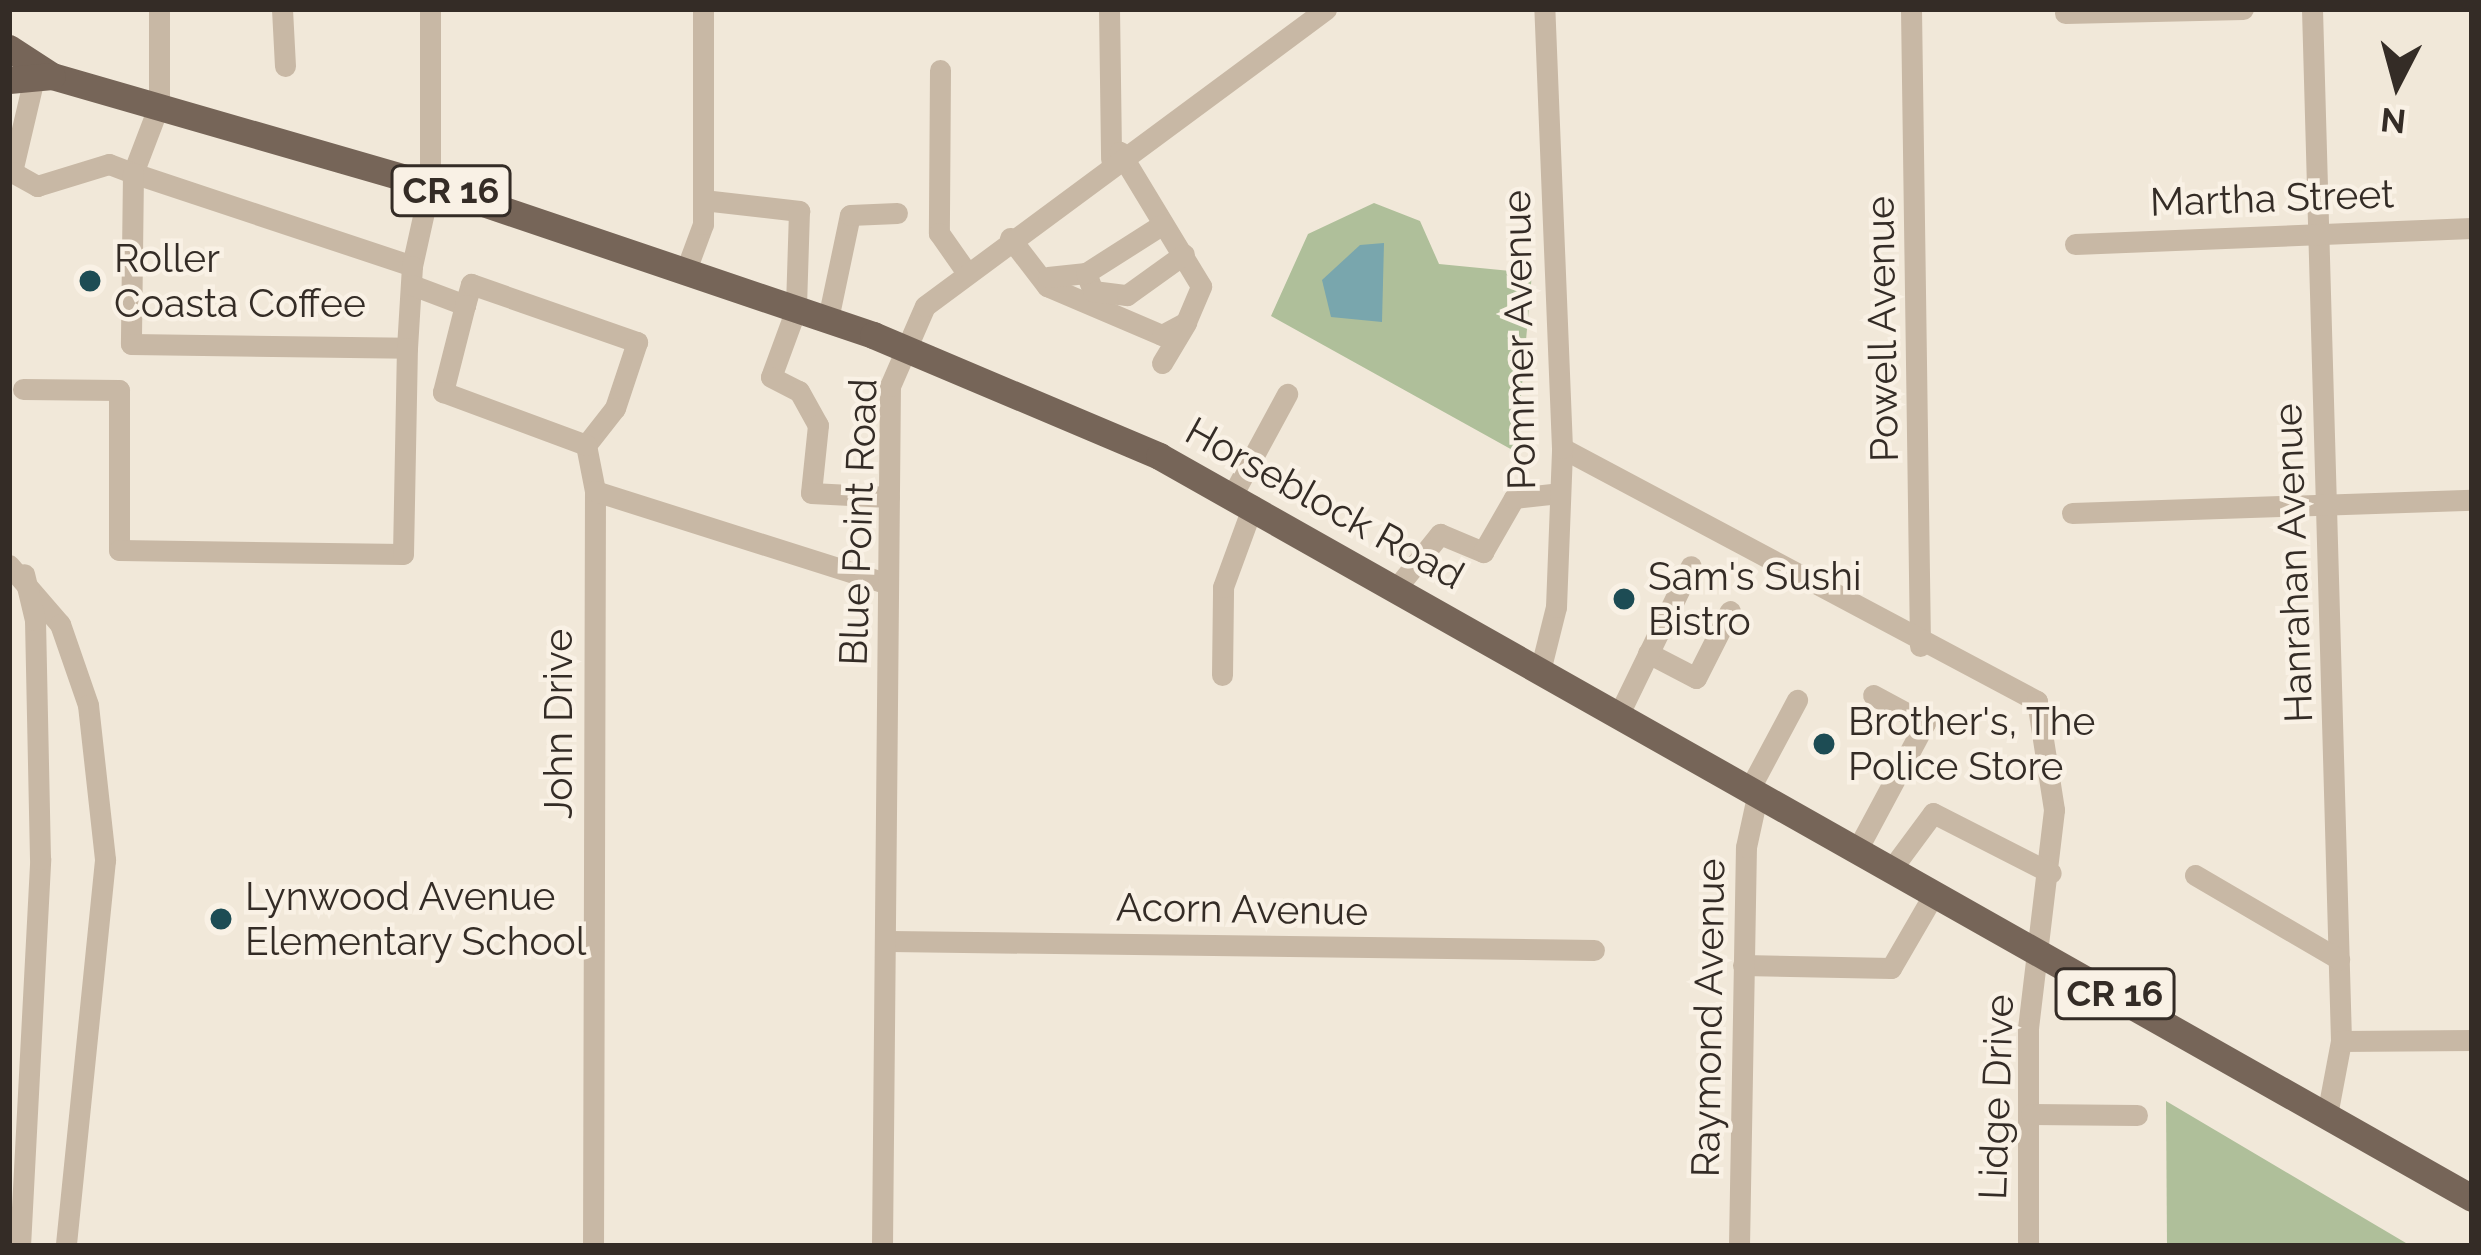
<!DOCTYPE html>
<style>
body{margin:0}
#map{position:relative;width:2481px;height:1255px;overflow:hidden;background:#f1e8d9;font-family:Raleway,sans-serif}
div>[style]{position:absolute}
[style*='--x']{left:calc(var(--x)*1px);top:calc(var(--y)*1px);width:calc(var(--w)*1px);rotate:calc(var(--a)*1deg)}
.green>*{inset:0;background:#afbf9a}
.water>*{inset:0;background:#79a6ad}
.minor>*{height:21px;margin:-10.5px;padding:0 10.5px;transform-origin:10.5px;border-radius:10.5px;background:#c8b8a5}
.major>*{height:27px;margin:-13.5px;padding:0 13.5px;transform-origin:13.5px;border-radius:13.5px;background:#766558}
.dots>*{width:33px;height:33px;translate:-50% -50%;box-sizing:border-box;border:6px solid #f9f1e5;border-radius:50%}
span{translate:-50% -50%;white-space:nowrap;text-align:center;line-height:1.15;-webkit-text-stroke:9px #f9f1e5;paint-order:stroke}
.shield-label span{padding:3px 9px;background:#f9f1e5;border:3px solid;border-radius:9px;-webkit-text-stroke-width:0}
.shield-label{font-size:36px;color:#342c26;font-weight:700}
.street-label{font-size:39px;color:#342c26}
.poi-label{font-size:39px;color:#342c26}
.left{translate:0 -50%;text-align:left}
.frame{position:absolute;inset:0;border:12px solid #342c26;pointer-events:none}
.north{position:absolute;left:2337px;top:24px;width:120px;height:120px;-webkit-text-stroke:9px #f9f1e5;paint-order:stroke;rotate:186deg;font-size:33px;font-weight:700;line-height:48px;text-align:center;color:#342c26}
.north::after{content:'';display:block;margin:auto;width:42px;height:54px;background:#342c26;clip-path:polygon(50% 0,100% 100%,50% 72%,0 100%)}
</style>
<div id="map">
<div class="green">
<div style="clip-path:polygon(1374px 203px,1420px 221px,1439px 264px,1532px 273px,1516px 452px,1271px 316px,1308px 234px)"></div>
<div style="clip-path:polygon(2166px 1101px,2411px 1246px,2167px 1246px)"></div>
</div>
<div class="water">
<div style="clip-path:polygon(1384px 243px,1382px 322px,1331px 317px,1322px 280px,1360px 245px)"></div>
</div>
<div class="minor">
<div style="--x:159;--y:9;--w:96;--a:90"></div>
<div style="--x:159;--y:105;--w:73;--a:110.9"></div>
<div style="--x:133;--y:173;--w:294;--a:18.4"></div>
<div style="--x:412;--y:266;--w:83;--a:-77.5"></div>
<div style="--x:430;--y:185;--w:176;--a:-90"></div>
<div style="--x:282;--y:9;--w:57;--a:87"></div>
<div style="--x:1109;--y:9;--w:150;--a:89.2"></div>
<div style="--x:1911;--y:9;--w:637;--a:89.19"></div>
<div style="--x:2312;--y:9;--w:1032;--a:88.39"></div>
<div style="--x:2341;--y:1041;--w:75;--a:100.7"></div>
<div style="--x:2065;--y:13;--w:178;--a:-1.3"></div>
<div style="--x:940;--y:70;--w:163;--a:90.4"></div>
<div style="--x:939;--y:233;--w:49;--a:55"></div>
<div style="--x:34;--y:78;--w:97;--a:103.2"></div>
<div style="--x:12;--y:172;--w:29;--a:29"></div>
<div style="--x:37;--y:186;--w:75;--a:-17"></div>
<div style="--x:109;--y:164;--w:26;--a:21"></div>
<div style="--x:133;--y:173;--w:171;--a:90.7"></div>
<div style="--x:131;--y:344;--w:276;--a:0.8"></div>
<div style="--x:407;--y:348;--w:82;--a:-86.5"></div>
<div style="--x:703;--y:200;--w:97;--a:6.5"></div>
<div style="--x:799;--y:211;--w:98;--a:91.8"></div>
<div style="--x:796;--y:309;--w:72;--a:110.2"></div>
<div style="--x:771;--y:377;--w:31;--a:27"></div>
<div style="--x:799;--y:391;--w:39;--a:61"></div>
<div style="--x:818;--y:425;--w:68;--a:95.9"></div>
<div style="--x:811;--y:493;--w:78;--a:2.9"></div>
<div style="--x:1010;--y:238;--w:61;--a:52.4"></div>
<div style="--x:1047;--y:286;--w:125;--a:23.1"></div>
<div style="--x:1162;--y:335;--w:27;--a:-28"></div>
<div style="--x:1186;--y:322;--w:39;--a:-67"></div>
<div style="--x:1201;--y:286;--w:157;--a:-121.2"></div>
<div style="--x:2075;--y:244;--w:397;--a:-2.3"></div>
<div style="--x:686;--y:270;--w:49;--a:-69.7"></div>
<div style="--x:703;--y:224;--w:215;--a:-90"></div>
<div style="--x:1086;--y:273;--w:19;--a:69"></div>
<div style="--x:1093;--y:291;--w:34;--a:7"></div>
<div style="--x:1127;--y:295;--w:70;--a:-35.7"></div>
<div style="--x:1048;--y:277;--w:38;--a:-6"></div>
<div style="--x:1086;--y:273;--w:91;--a:-32.5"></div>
<div style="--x:412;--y:285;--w:57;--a:20.7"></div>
<div style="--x:465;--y:305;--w:22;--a:-74"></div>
<div style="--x:471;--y:284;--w:176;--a:19.3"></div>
<div style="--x:637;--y:342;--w:70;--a:108.4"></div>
<div style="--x:615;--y:408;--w:47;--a:128.1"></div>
<div style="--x:586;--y:445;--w:47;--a:78.9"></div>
<div style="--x:595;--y:491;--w:755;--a:90.15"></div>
<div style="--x:465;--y:305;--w:90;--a:104.2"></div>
<div style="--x:443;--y:392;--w:153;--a:20.3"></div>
<div style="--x:828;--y:319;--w:106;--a:-78.1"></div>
<div style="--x:850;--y:215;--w:47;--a:-2.4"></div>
<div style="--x:1162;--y:363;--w:47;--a:-59"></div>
<div style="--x:23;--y:389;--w:96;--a:0.6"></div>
<div style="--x:119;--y:390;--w:160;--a:90"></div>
<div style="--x:119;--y:550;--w:284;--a:0.8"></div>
<div style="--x:403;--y:554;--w:206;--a:-88.9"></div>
<div style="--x:1562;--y:448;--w:538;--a:28.04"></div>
<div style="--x:2037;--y:701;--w:110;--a:81.1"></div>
<div style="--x:2054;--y:810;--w:220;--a:96.8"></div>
<div style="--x:2028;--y:1028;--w:218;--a:90"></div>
<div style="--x:595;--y:491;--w:307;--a:17.6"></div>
<div style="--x:1233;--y:494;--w:114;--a:-61.6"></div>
<div style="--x:2072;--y:513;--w:400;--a:-1.9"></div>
<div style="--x:9;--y:565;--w:78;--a:49.2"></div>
<div style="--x:60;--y:624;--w:86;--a:70.9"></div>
<div style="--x:88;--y:705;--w:156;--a:83.7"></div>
<div style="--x:105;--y:860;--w:388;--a:95.8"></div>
<div style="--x:1398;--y:586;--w:67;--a:-51.1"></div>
<div style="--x:1440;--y:534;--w:47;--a:22.7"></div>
<div style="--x:1483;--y:552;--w:62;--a:-60.1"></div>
<div style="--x:1514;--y:498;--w:45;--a:-6.3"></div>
<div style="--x:1648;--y:653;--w:54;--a:27.5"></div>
<div style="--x:1696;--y:678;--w:75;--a:-63.1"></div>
<div style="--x:1541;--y:667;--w:62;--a:-76"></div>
<div style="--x:1556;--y:607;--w:159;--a:-87.8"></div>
<div style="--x:1562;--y:448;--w:439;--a:-92.3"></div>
<div style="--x:1222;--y:675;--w:88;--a:-89.3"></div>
<div style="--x:1223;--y:587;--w:87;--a:-69.9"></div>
<div style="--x:1620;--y:712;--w:162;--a:-64.1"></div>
<div style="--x:1750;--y:788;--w:100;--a:-61.9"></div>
<div style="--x:1858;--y:848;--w:142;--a:-61.8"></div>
<div style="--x:1925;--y:723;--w:59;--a:-151.7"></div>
<div style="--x:1893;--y:867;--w:67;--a:-53.5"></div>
<div style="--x:1933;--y:813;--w:132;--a:27"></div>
<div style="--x:2195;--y:875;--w:167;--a:30.3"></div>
<div style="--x:890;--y:941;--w:704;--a:0.73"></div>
<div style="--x:1743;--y:965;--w:148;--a:1.2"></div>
<div style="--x:1891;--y:968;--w:88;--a:-59.9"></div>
<div style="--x:2341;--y:1041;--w:131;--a:-0.4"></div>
<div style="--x:2031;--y:1114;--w:106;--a:0.5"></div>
<div style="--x:20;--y:1246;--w:388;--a:-87"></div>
<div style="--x:40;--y:859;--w:239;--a:-91.2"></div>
<div style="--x:35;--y:620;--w:47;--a:-103.4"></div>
<div style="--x:882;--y:1246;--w:860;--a:-89.47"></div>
<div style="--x:890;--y:386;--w:87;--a:-66.4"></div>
<div style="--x:925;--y:306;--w:499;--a:-36.5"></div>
<div style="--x:1739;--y:1246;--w:399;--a:-89"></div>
<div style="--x:1746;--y:847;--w:56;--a:-77.7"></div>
</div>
<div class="major">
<div style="--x:9;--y:48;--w:51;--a:33.1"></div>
<div style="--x:52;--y:76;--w:393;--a:16.1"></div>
<div style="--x:430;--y:185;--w:468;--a:18.7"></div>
<div style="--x:873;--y:335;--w:311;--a:22.9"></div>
<div style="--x:1159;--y:456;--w:1508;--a:29.47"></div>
<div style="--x:9;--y:80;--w:43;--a:-5.3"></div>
</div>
<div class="dots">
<div style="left:90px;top:281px;background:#1d4c54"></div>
<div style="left:1624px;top:599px;background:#1d4c54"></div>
<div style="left:1824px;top:744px;background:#1d4c54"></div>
<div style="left:221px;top:919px;background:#1d4c54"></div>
</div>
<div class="shield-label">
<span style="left:451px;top:191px">CR 16</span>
<span style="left:2115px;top:994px">CR 16</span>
</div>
<div class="street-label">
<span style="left:2272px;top:198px;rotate:-2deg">Martha Street</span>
<span style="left:1882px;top:329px;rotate:-91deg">Powell Avenue</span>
<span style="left:1519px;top:340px;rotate:-91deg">Pommer Avenue</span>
<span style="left:1325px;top:503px;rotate:29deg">Horseblock Road</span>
<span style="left:858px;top:522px;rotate:-88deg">Blue Point Road</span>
<span style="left:2293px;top:563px;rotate:-92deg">Hanrahan Avenue</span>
<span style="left:558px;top:724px;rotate:-90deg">John Drive</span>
<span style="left:1242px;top:909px;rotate:1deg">Acorn Avenue</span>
<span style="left:1708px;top:1018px;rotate:-89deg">Raymond Avenue</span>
<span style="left:1996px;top:1097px;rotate:-88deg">Lidge Drive</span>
</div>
<div class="poi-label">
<span class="left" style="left:114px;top:281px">Roller<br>Coasta Coffee</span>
<span class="left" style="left:1648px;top:599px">Sam's Sushi<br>Bistro</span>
<span class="left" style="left:1848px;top:744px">Brother's, The<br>Police Store</span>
<span class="left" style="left:245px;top:919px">Lynwood Avenue<br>Elementary School</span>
</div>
<div class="frame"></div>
<div class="north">N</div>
</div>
